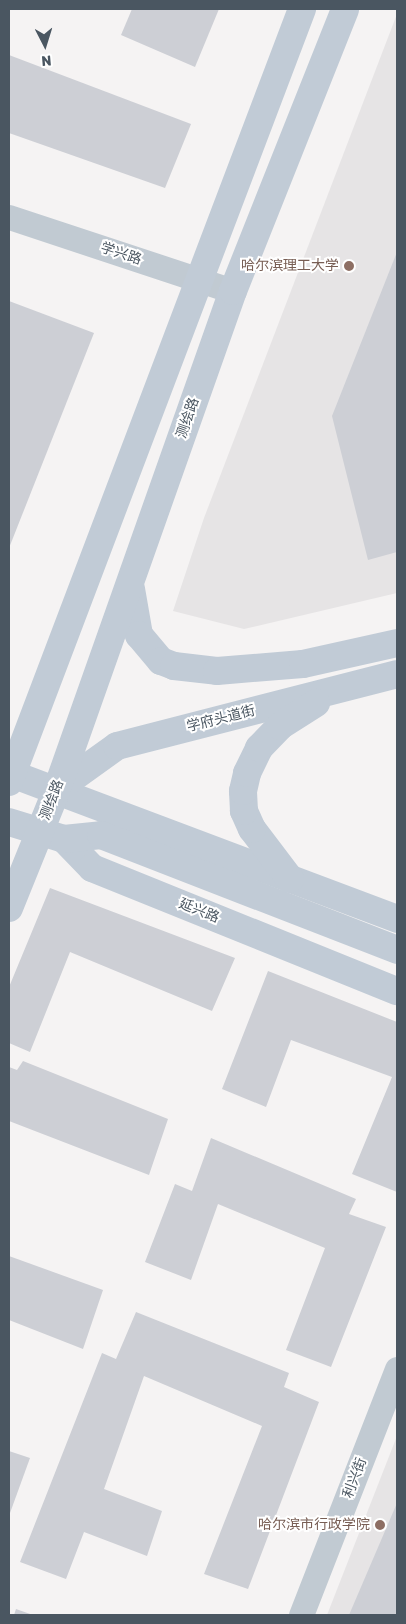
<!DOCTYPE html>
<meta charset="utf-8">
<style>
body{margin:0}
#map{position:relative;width:406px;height:1624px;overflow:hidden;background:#f5f3f3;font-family:Rubik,"Noto Sans SC",sans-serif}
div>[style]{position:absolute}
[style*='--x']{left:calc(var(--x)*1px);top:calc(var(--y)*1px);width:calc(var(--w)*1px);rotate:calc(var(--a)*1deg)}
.education>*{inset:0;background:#e6e4e5}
.building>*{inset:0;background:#cdcfd5}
.tertiary>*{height:25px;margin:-12.5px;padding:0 12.5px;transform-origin:12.5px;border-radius:12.5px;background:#c1cad2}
.secondary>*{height:28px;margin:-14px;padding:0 14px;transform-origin:14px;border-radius:14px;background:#c1cbd6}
.dots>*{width:14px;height:14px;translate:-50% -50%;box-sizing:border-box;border:2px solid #fff;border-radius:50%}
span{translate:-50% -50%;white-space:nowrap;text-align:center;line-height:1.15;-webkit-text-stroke:4px #fff;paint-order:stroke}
.street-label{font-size:14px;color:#4a5661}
.education-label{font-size:14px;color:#785e54}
.right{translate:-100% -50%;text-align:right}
.frame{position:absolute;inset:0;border:10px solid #4a5661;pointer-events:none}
.north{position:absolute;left:20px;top:20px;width:50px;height:50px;-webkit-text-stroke:4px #fff;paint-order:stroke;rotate:175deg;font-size:14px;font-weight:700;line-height:20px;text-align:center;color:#4a5661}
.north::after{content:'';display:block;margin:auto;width:18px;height:22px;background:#4a5661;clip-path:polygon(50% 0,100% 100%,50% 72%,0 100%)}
</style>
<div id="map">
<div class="education">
<div style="clip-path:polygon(397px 14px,397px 593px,244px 629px,173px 611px,204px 518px)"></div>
<div style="clip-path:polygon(397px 1436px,397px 1615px,327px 1615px)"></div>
</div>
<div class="building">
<div style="clip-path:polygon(132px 9px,219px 9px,195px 67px,121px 35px)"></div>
<div style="clip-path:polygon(9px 55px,191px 124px,165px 188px,9px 133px)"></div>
<div style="clip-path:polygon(397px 252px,397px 552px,368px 560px,332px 416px)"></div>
<div style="clip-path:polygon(9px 301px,94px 333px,9px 548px)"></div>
<div style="clip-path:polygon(50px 888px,235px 958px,212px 1011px,70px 952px,30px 1052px,9px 1043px,9px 987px)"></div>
<div style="clip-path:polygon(268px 971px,397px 1022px,397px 1192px,352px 1174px,392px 1077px,291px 1040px,266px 1107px,222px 1089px)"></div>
<div style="clip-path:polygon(23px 1061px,168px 1119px,149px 1175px,9px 1121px,9px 1067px,17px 1070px)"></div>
<div style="clip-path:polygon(211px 1138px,356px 1199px,349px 1214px,386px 1227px,331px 1367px,286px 1350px,325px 1248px,218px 1204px,191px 1280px,145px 1262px,175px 1184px,192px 1191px)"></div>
<div style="clip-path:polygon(9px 1256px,103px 1290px,83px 1349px,9px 1320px)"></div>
<div style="clip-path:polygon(136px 1312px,289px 1373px,284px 1387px,319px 1402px,248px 1589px,204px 1574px,262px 1426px,144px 1376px,104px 1489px,162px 1511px,147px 1556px,84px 1532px,66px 1579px,20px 1562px,102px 1353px,116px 1359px)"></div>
<div style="clip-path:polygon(9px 1451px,30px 1458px,10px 1513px,9px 1512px)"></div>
<div style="clip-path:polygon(397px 1503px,397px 1615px,349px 1615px)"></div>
<div style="clip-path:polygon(16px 1609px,33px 1615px,14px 1615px)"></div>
</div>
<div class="tertiary">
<div style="--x:9;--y:217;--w:236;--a:18.3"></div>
<div style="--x:301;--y:1615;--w:264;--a:-68.7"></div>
</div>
<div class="secondary">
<div style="--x:131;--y:589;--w:47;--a:80.1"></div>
<div style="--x:139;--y:635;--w:34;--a:50"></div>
<div style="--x:161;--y:661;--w:14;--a:21"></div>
<div style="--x:174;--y:666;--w:43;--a:6.6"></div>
<div style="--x:217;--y:671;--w:86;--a:-4.7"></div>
<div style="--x:303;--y:664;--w:96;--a:-12.6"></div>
<div style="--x:9;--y:773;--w:415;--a:20.6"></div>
<div style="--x:9;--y:782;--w:827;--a:-69.24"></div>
<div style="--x:57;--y:789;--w:74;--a:-35.6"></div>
<div style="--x:117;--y:746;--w:289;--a:-14.4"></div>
<div style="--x:9;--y:822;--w:58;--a:17.2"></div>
<div style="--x:64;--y:839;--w:40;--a:46"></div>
<div style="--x:92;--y:868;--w:329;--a:22"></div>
<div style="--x:64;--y:839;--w:37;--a:-6"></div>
<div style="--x:101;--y:835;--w:318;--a:21.2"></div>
<div style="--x:290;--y:879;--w:63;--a:-127.2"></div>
<div style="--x:252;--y:829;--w:20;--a:-114"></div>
<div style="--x:244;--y:811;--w:20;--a:-93"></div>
<div style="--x:243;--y:791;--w:18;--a:-77"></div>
<div style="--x:247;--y:773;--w:28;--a:-64"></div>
<div style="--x:259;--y:748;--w:30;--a:-46"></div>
<div style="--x:280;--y:726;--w:43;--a:-32.6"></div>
<div style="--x:9;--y:908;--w:128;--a:-68"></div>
<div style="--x:57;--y:789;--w:528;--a:-70.54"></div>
<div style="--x:233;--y:291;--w:303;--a:-68.3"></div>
</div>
<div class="dots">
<div style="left:349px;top:266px;background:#8d6e63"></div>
<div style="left:380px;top:1525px;background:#8d6e63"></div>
</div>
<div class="street-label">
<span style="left:121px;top:254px;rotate:18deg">学兴路</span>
<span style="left:188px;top:418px;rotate:-71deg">测绘路</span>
<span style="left:221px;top:719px;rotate:-14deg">学府头道街</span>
<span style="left:52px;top:800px;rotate:-69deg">测绘路</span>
<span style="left:199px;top:911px;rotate:22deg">延兴路</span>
<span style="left:355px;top:1478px;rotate:-69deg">利兴街</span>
</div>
<div class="education-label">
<span class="right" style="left:339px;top:266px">哈尔滨理工大学</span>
<span class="right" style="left:370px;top:1525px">哈尔滨市行政学院</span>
</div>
<div class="frame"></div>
<div class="north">N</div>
</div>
